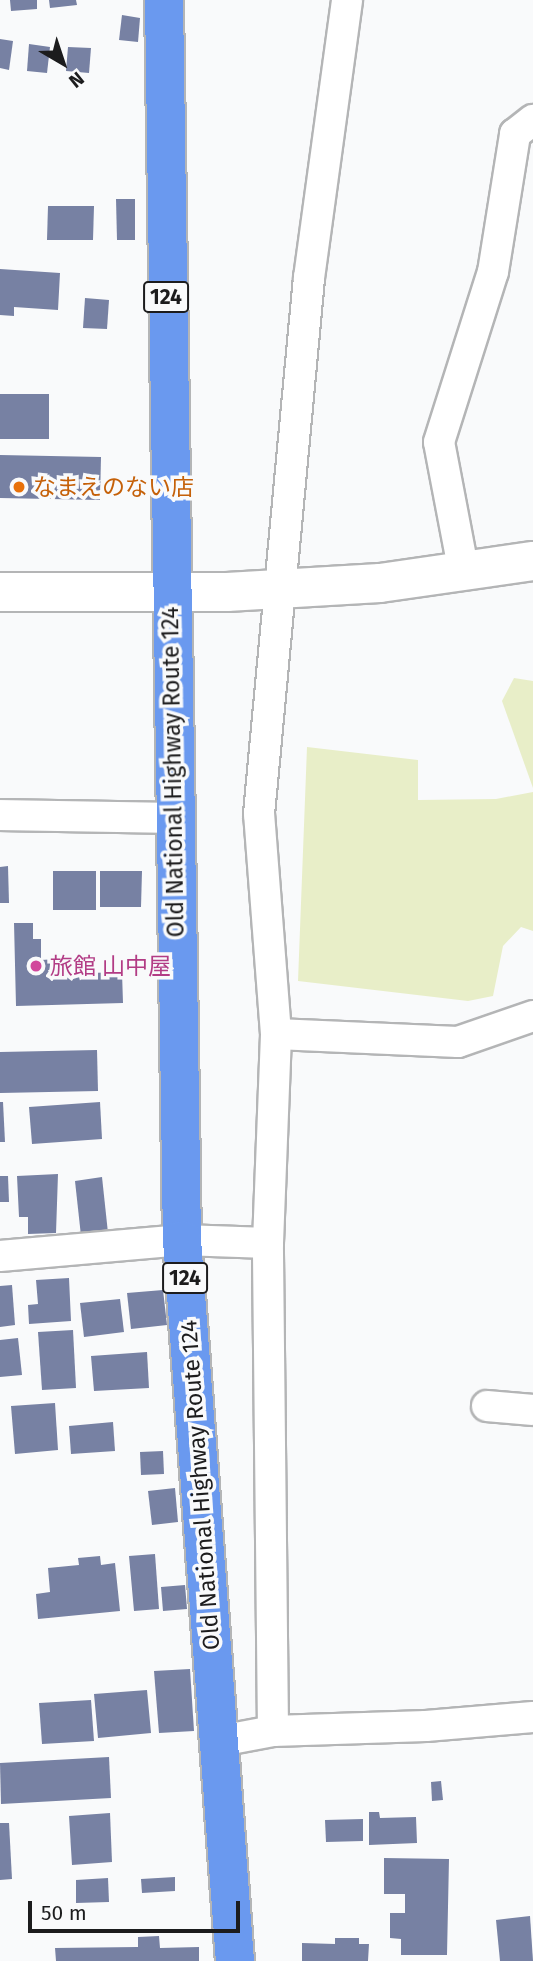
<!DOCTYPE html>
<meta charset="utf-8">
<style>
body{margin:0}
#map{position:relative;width:533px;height:1961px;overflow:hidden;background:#f9fafb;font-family:"Fira Sans","Noto Sans JP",sans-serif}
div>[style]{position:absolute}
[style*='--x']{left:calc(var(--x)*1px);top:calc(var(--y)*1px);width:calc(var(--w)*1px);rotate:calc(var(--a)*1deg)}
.green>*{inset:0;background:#e8eec8}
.building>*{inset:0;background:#7781a3}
.roads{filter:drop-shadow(2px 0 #b4b5b6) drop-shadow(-2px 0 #b4b5b6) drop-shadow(0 2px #b4b5b6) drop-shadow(0 -2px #b4b5b6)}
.street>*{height:30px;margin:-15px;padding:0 15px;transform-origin:15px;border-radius:15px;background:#fff}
.secondary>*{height:38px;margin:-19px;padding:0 19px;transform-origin:19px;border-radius:19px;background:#fff}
.highway>*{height:38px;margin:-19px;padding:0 19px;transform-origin:19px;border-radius:19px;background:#6a99ef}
.dots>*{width:19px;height:19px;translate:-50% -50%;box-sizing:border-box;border:4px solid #f9fafb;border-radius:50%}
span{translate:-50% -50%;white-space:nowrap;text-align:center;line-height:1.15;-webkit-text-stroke:7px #f9fafb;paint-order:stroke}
.shield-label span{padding:2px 5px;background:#f9fafb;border:2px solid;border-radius:5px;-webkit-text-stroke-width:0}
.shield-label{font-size:21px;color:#1c1c1d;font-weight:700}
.food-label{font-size:23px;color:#c56008}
.left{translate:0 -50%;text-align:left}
.street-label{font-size:23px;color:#1c1c1d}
.hotel-label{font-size:23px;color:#b23c85}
.north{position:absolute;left:28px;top:28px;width:70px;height:70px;-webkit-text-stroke:5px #f9fafb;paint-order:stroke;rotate:141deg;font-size:19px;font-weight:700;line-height:28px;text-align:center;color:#1c1c1d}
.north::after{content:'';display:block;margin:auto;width:24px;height:32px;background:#1c1c1d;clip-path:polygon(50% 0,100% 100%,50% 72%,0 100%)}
.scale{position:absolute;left:28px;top:1901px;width:212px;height:32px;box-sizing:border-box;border:4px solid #1c1c1d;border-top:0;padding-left:9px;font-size:21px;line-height:24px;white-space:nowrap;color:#1c1c1d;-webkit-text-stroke:5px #f9fafb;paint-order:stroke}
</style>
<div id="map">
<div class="green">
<div style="clip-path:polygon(514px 678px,533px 681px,533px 788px,502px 701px)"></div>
<div style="clip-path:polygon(307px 747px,418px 760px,418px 800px,496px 799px,533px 792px,533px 931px,521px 927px,503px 946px,493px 996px,468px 1001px,298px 981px)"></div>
</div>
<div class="building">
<div style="clip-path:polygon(10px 0,37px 0,37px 9px,11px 11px)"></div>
<div style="clip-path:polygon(49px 0,76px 0,77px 5px,50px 8px)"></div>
<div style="clip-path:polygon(122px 15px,140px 18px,138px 42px,119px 40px)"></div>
<div style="clip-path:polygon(0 39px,13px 41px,9px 70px,0 68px)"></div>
<div style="clip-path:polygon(29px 44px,50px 47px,47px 73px,27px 71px)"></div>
<div style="clip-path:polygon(68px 47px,91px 48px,89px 73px,66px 71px)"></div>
<div style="clip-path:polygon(116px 199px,135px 199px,135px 240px,117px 240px)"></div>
<div style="clip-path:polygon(48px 206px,94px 206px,93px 240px,47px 240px)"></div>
<div style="clip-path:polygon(0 269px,60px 273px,58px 310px,14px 307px,14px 316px,0 315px)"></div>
<div style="clip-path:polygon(85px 298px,109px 300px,107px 329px,83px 328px)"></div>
<div style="clip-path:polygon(0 394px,49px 394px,49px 439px,0 439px)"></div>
<div style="clip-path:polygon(0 455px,101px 457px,100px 500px,0 498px)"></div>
<div style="clip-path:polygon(8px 866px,9px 903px,0 903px,0 867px)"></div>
<div style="clip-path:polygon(53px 871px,96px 871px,96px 910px,53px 910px)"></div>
<div style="clip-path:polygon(100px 871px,142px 871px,141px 907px,100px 907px)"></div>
<div style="clip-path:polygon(14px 923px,33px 923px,33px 939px,41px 939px,41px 960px,57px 959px,57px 974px,122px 972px,123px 1003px,16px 1006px)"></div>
<div style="clip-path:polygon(97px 1050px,98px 1091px,0 1093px,0 1052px)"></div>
<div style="clip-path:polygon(0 1102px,3px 1102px,5px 1142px,0 1142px)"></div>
<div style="clip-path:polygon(100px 1102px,102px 1139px,32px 1144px,29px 1107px)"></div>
<div style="clip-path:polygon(58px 1174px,56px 1233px,28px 1234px,28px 1217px,19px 1217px,17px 1176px)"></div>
<div style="clip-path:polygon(0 1176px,8px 1176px,9px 1202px,0 1202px)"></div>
<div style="clip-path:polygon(102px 1177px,108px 1233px,81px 1236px,75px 1181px)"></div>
<div style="clip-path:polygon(69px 1278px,71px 1321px,29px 1324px,28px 1305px,38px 1304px,36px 1280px)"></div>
<div style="clip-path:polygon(12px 1285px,15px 1325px,0 1327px,0 1286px)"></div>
<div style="clip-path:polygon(163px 1290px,167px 1325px,131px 1329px,127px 1293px)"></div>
<div style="clip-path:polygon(120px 1299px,124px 1332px,84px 1337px,80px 1303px)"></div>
<div style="clip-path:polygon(73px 1330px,76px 1388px,42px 1390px,38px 1332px)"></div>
<div style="clip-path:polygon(18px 1338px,22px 1375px,0 1377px,0 1340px)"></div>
<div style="clip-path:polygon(147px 1352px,149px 1388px,94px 1391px,91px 1356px)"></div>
<div style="clip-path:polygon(55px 1403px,58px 1450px,15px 1454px,11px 1406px)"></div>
<div style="clip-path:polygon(113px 1422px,115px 1451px,71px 1454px,69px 1426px)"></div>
<div style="clip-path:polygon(163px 1451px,164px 1474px,141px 1475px,140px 1452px)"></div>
<div style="clip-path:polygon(175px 1488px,178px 1522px,152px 1525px,148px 1491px)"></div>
<div style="clip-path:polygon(155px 1554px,159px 1609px,134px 1611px,129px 1556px)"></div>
<div style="clip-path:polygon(100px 1556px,101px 1565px,115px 1563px,120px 1611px,38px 1619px,36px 1594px,50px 1592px,48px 1568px,79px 1565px,78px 1558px)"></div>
<div style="clip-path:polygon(185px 1585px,187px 1609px,163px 1611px,161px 1587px)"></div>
<div style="clip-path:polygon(190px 1669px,194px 1731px,159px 1733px,154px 1671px)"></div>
<div style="clip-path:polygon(147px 1690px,151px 1733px,98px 1738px,94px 1694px)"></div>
<div style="clip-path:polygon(91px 1700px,94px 1741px,42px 1744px,39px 1703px)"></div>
<div style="clip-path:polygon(109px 1757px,111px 1798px,1px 1804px,0 1763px)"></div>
<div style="clip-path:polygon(441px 1781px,443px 1800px,432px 1801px,431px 1782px)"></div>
<div style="clip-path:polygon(369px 1812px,379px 1812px,380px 1818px,416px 1817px,417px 1843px,369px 1845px)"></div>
<div style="clip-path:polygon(110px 1813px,112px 1862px,72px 1865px,69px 1816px)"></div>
<div style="clip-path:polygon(363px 1819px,363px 1841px,326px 1842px,325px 1820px)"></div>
<div style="clip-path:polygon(0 1823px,9px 1823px,12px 1879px,0 1880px)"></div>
<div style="clip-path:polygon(384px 1858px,449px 1859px,447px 1955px,401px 1955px,401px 1939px,390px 1938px,390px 1913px,405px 1913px,405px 1894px,384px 1894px)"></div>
<div style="clip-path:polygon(175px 1877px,175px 1891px,142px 1893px,141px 1879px)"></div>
<div style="clip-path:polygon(108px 1878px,109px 1902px,76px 1903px,76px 1880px)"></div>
<div style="clip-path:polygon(530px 1916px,533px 1961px,500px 1961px,496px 1920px)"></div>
<div style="clip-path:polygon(159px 1936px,160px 1948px,199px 1947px,199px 1961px,56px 1961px,55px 1948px,138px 1947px,138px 1937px)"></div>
<div style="clip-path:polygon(335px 1938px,359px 1938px,359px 1944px,369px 1944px,368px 1961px,302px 1961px,302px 1943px,335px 1944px)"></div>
</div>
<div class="roads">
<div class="street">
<div style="--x:464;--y:573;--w:133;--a:-100.8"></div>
<div style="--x:439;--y:442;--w:178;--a:-72.4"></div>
<div style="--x:493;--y:272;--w:140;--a:-80.9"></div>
<div style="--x:515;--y:134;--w:23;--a:-38"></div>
<div style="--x:0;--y:815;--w:177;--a:1"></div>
<div style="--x:276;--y:1034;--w:182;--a:2.5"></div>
<div style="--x:458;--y:1042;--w:79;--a:-19.1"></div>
<div style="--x:0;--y:1256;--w:183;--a:-5"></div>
<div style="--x:182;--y:1240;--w:86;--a:2"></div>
<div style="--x:487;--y:1406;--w:46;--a:5"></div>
<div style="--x:273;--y:1731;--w:488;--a:-90.6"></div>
<div style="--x:268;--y:1243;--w:209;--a:-87.8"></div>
<div style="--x:276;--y:1034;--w:221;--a:-94.4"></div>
<div style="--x:259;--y:814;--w:538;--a:-84.67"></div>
<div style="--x:309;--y:278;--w:281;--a:-82.2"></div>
<div style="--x:220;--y:1741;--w:54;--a:-10.7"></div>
<div style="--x:273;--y:1731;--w:153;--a:-1.9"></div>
<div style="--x:426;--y:1726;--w:107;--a:-4.8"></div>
</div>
<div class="secondary">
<div style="--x:0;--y:592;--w:227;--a:0"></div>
<div style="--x:227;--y:592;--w:153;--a:-3.4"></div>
<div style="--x:380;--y:583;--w:155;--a:-8.2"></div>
</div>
<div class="highway">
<div style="--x:164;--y:0;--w:1240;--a:89.17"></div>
<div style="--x:182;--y:1240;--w:723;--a:85.8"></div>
</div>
</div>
<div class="dots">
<div style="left:19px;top:487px;background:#e8710a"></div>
<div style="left:36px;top:966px;background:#d1479c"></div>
</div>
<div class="shield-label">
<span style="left:166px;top:297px">124</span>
<span style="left:185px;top:1278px">124</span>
</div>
<div class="food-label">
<span class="left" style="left:33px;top:487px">なまえのない店</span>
</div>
<div class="street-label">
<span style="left:173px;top:772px;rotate:-91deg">Old National Highway Route 124</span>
<span style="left:200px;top:1485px;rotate:-94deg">Old National Highway Route 124</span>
</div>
<div class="hotel-label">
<span class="left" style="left:50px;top:966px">旅館 山中屋</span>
</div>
<div class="north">N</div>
<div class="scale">50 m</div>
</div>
